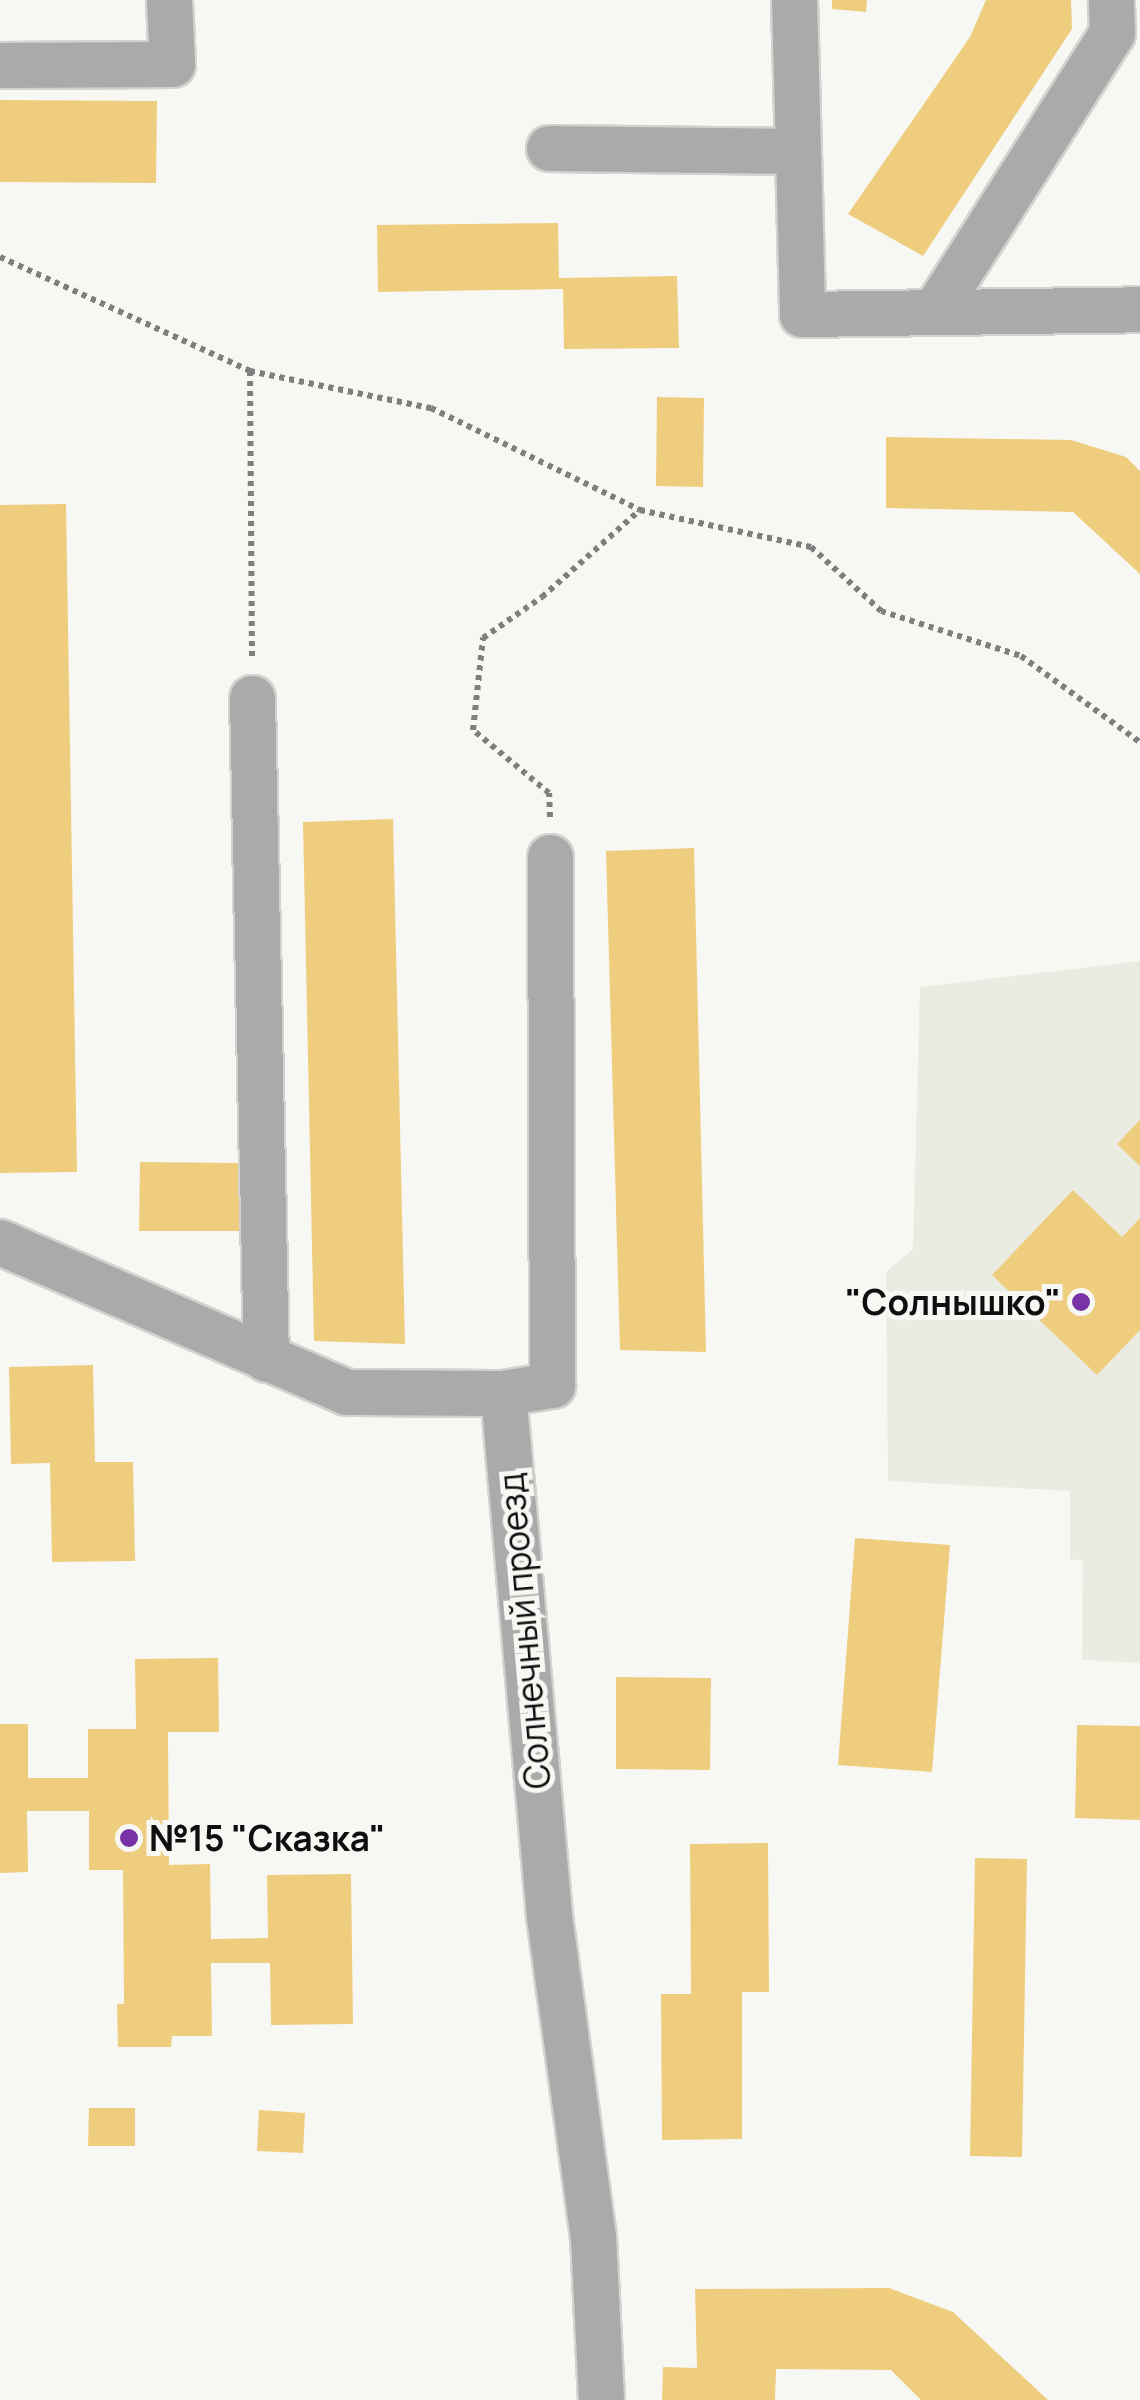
<!DOCTYPE html>
<meta charset="utf-8">
<style>
body{margin:0}
#map{position:relative;width:1140px;height:2400px;overflow:hidden;background:#f7f8f4;font-family:Manrope,sans-serif}
div>[style]{position:absolute}
[style*='--x']{left:calc(var(--x)*1px);top:calc(var(--y)*1px);width:calc(var(--w)*1px);rotate:calc(var(--a)*1deg)}
.built>*{inset:0;background:#eaece2}
.building>*{inset:0;background:#efcd7f}
.path>*{height:6px;margin-top:-3px;transform-origin:0;background:repeating-linear-gradient(90deg,#7f807e 0 5px,transparent 0 10px)}
.roads{filter:drop-shadow(2px 0 #d2d3cf) drop-shadow(-2px 0 #d2d3cf) drop-shadow(0 2px #d2d3cf) drop-shadow(0 -2px #d2d3cf)}
.minor>*{height:45px;margin:-22.5px;padding:0 22.5px;transform-origin:22.5px;border-radius:22.5px;background:#a9aaa9}
.dots>*{width:28px;height:28px;translate:-50% -50%;box-sizing:border-box;border:5px solid #f7f8f4;border-radius:50%}
span{translate:-50% -50%;white-space:nowrap;text-align:center;line-height:1.15;-webkit-text-stroke:10px #f7f8f4;paint-order:stroke}
.poi-label{font-size:35px;color:#0e0f0e;font-weight:700}
.right{translate:-100% -50%;text-align:right}
.left{translate:0 -50%;text-align:left}
.street-label{font-size:35px;color:#0e0f0e}
</style>
<div id="map">
<div class="built">
<div style="clip-path:polygon(1140px 961px,1140px 1663px,1082px 1660px,1083px 1561px,1070px 1559px,1070px 1491px,888px 1481px,886px 1272px,913px 1249px,920px 987px)"></div>
</div>
<div class="building">
<div style="clip-path:polygon(832px 0,867px 0,866px 12px,832px 9px)"></div>
<div style="clip-path:polygon(986px 0,1071px 0,1072px 29px,923px 256px,848px 214px,970px 37px)"></div>
<div style="clip-path:polygon(0 100px,157px 101px,156px 183px,0 182px)"></div>
<div style="clip-path:polygon(558px 223px,559px 278px,677px 276px,679px 348px,564px 349px,563px 289px,378px 292px,377px 225px)"></div>
<div style="clip-path:polygon(657px 397px,704px 398px,703px 487px,656px 486px)"></div>
<div style="clip-path:polygon(886px 437px,1071px 440px,1126px 457px,1140px 471px,1140px 574px,1073px 512px,886px 508px)"></div>
<div style="clip-path:polygon(66px 504px,77px 1172px,0 1173px,0 505px)"></div>
<div style="clip-path:polygon(393px 819px,405px 1344px,314px 1341px,303px 822px)"></div>
<div style="clip-path:polygon(694px 848px,706px 1352px,620px 1350px,606px 851px)"></div>
<div style="clip-path:polygon(1140px 1120px,1140px 1166px,1117px 1144px)"></div>
<div style="clip-path:polygon(140px 1162px,239px 1163px,239px 1231px,139px 1231px)"></div>
<div style="clip-path:polygon(1073px 1190px,1122px 1237px,1140px 1218px,1140px 1330px,1097px 1375px,992px 1275px)"></div>
<div style="clip-path:polygon(93px 1365px,95px 1462px,133px 1462px,135px 1561px,52px 1562px,50px 1463px,11px 1464px,9px 1367px)"></div>
<div style="clip-path:polygon(855px 1538px,950px 1545px,932px 1772px,838px 1765px)"></div>
<div style="clip-path:polygon(218px 1658px,219px 1732px,168px 1732px,169px 1865px,210px 1864px,211px 1939px,268px 1938px,267px 1875px,351px 1874px,353px 2024px,271px 2025px,270px 1963px,211px 1963px,212px 2036px,172px 2036px,171px 2047px,118px 2047px,117px 2004px,124px 2004px,123px 1870px,89px 1870px,89px 1811px,27px 1811px,28px 1872px,0 1873px,0 1724px,28px 1724px,28px 1778px,88px 1778px,88px 1729px,136px 1729px,135px 1659px)"></div>
<div style="clip-path:polygon(616px 1677px,711px 1678px,710px 1770px,616px 1769px)"></div>
<div style="clip-path:polygon(1077px 1725px,1140px 1726px,1140px 1820px,1075px 1818px)"></div>
<div style="clip-path:polygon(768px 1843px,769px 1992px,742px 1992px,742px 2139px,662px 2140px,661px 1994px,691px 1994px,690px 1844px)"></div>
<div style="clip-path:polygon(975px 1858px,1027px 1859px,1022px 2157px,970px 2156px)"></div>
<div style="clip-path:polygon(89px 2108px,135px 2108px,135px 2146px,88px 2146px)"></div>
<div style="clip-path:polygon(259px 2110px,305px 2113px,303px 2153px,257px 2151px)"></div>
<div style="clip-path:polygon(889px 2288px,953px 2312px,1048px 2400px,921px 2400px,891px 2370px,776px 2369px,775px 2400px,662px 2400px,663px 2367px,697px 2368px,695px 2289px)"></div>
</div>
<div class="path">
<div style="--x:0;--y:257;--w:275;--a:24.5"></div>
<div style="--x:250;--y:371;--w:185;--a:11.6"></div>
<div style="--x:431;--y:408;--w:233;--a:26"></div>
<div style="--x:640;--y:510;--w:175;--a:12.2"></div>
<div style="--x:811;--y:547;--w:95;--a:42.4"></div>
<div style="--x:881;--y:611;--w:147;--a:17.8"></div>
<div style="--x:1021;--y:656;--w:147;--a:35.9"></div>
<div style="--x:250;--y:371;--w:289;--a:89.6"></div>
<div style="--x:550;--y:817;--w:24;--a:-92"></div>
<div style="--x:549;--y:793;--w:99;--a:-140.3"></div>
<div style="--x:473;--y:730;--w:93;--a:-83.8"></div>
<div style="--x:483;--y:638;--w:72;--a:-34.8"></div>
<div style="--x:542;--y:597;--w:131;--a:-41.6"></div>
</div>
<div class="roads">
<div class="minor">
<div style="--x:794;--y:0;--w:314;--a:88.5"></div>
<div style="--x:802;--y:314;--w:338;--a:-0.8"></div>
<div style="--x:0;--y:65;--w:172;--a:-0.3"></div>
<div style="--x:172;--y:64;--w:64;--a:-92.7"></div>
<div style="--x:549;--y:148;--w:249;--a:0.7"></div>
<div style="--x:934;--y:312;--w:331;--a:-57.5"></div>
<div style="--x:1112;--y:33;--w:33;--a:-92"></div>
<div style="--x:252;--y:698;--w:661;--a:88.79"></div>
<div style="--x:0;--y:1242;--w:377;--a:23.4"></div>
<div style="--x:346;--y:1392;--w:157;--a:0.4"></div>
<div style="--x:503;--y:1393;--w:525;--a:84.97"></div>
<div style="--x:549;--y:1916;--w:323;--a:82.2"></div>
<div style="--x:593;--y:2236;--w:164;--a:87.2"></div>
<div style="--x:503;--y:1393;--w:50;--a:-9.3"></div>
<div style="--x:552;--y:1385;--w:528;--a:-90.22"></div>
</div>
</div>
<div class="dots">
<div style="left:1081px;top:1302px;background:#7733a6"></div>
<div style="left:129px;top:1838px;background:#7733a6"></div>
</div>
<div class="poi-label">
<span class="right" style="left:1061px;top:1302px">"Солнышко"</span>
<span class="left" style="left:149px;top:1838px">№15 "Сказка"</span>
</div>
<div class="street-label">
<span style="left:524px;top:1631px;rotate:-95deg">Солнечный проезд</span>
</div>
</div>
